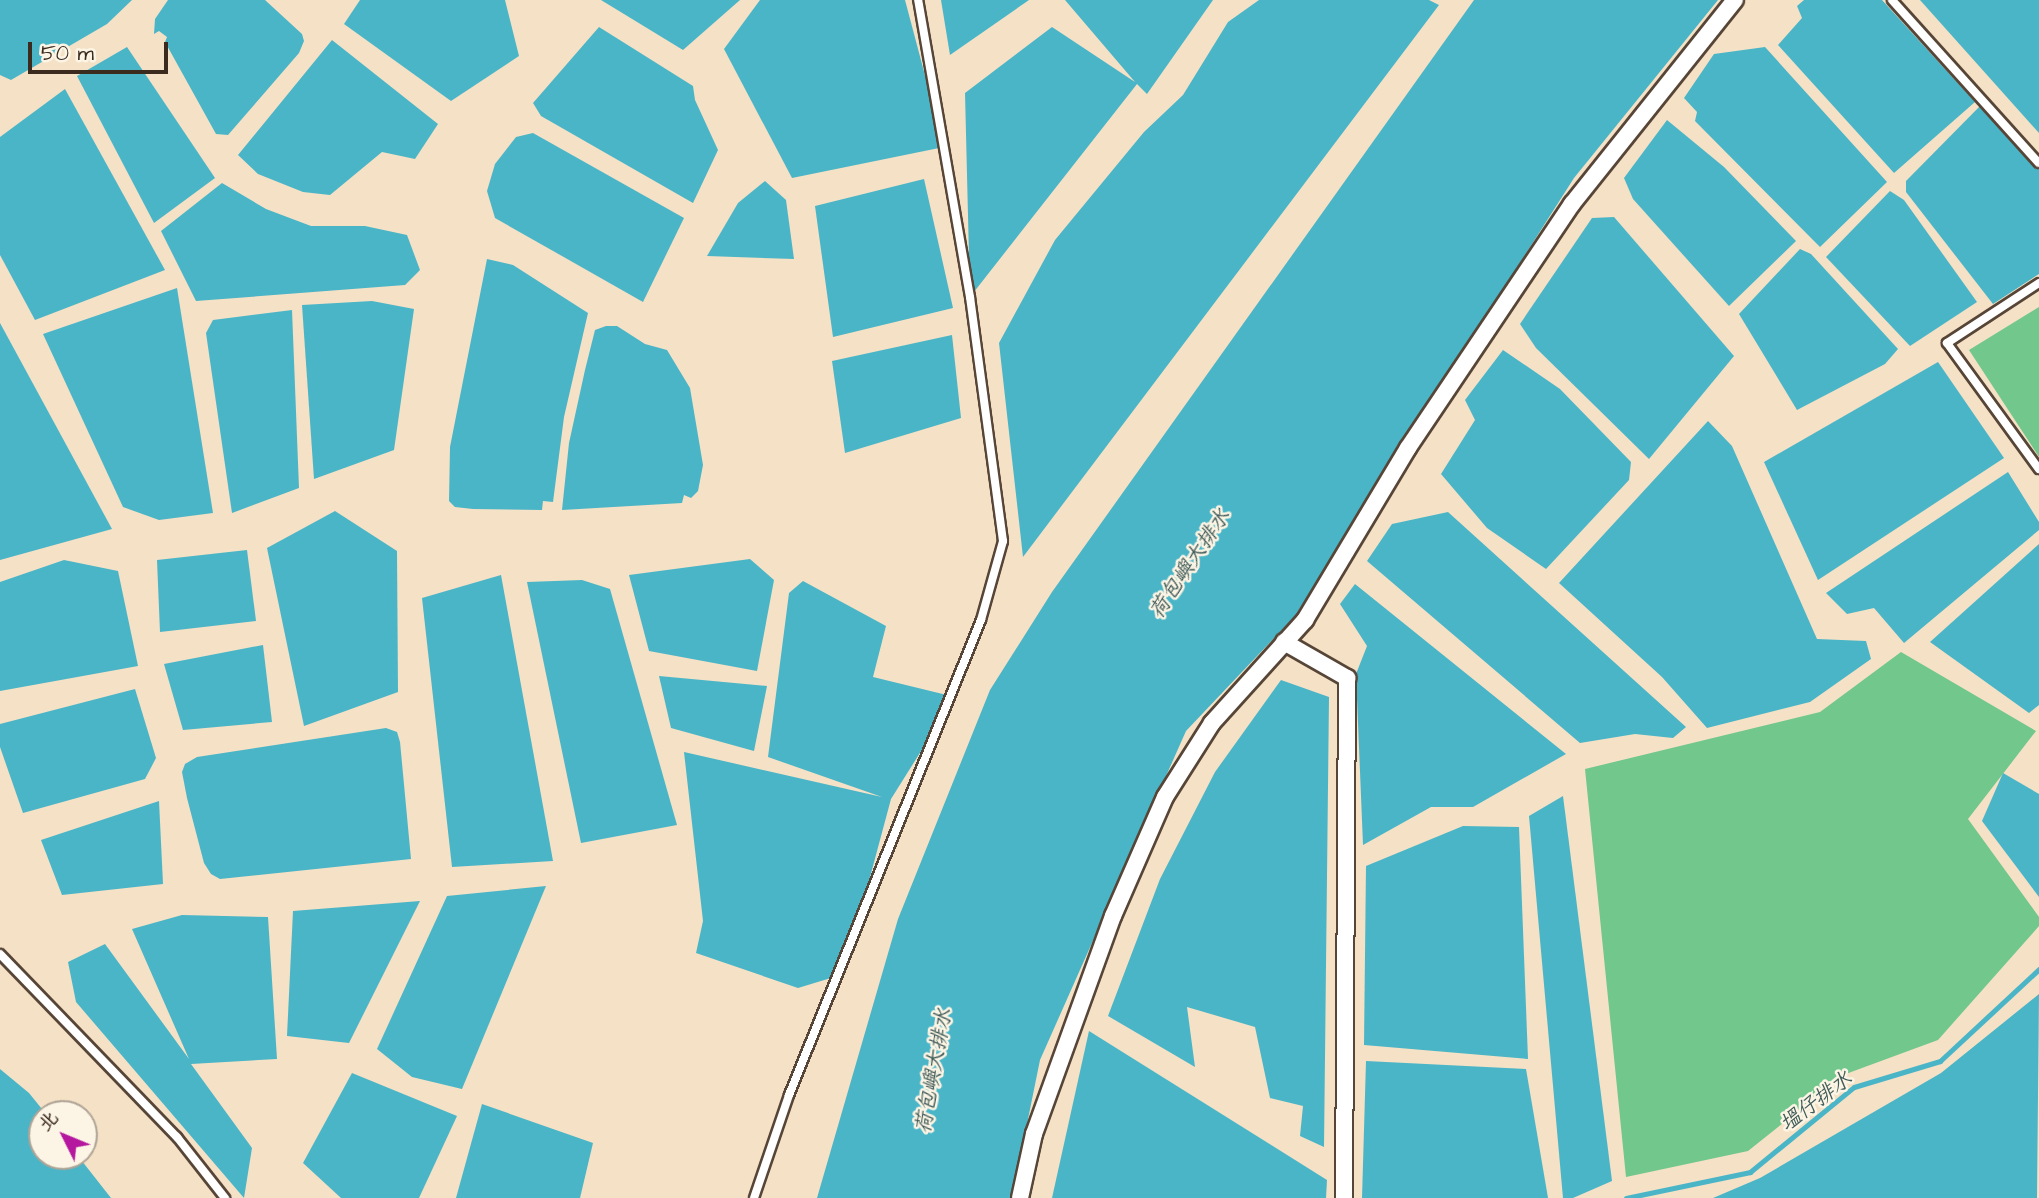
<!DOCTYPE html>
<meta charset="utf-8">
<style>
body{margin:0}
#map{position:relative;width:2039px;height:1198px;overflow:hidden;background:#f5e1c6;font-family:"Architects Daughter","LXGW WenKai TC",sans-serif}
div>[style]{position:absolute}
[style*='--x']{left:calc(var(--x)*1px);top:calc(var(--y)*1px);width:calc(var(--w)*1px);rotate:calc(var(--a)*1deg)}
.green>*{inset:0;background:#71c78c}
.water>*{inset:0;background:#4ab5c7}
.stream>*{height:5px;margin:-2.5px;padding:0 2.5px;transform-origin:2.5px;border-radius:2.5px;background:#4ab5c7}
.roads{filter:drop-shadow(2px 0 #574537) drop-shadow(-2px 0 #574537) drop-shadow(0 2px #574537) drop-shadow(0 -2px #574537)}
.lane>*{height:8px;margin:-4px;padding:0 4px;transform-origin:4px;border-radius:4px;background:#fff}
.street>*{height:16px;margin:-8px;padding:0 8px;transform-origin:8px;border-radius:8px;background:#fff}
span{translate:-50% -50%;white-space:nowrap;text-align:center;line-height:1.15;-webkit-text-stroke:5px #fcf5e5;paint-order:stroke}
.water-label{font-size:21px;color:#405b59;font-style:italic}
.north{position:absolute;left:28px;top:1100px;width:70px;height:70px;box-sizing:border-box;background:#fcf5e5;border:2px solid #afa495;border-radius:50%;rotate:313deg;font-size:19px;font-weight:700;line-height:28px;text-align:center;color:#3b2a1e}
.north::after{content:'';display:block;margin:auto;width:24px;height:32px;background:#b5179e;clip-path:polygon(50% 0,100% 100%,50% 72%,0 100%)}
.scale{position:absolute;left:28px;top:42px;width:140px;height:32px;box-sizing:border-box;border:4px solid #3b2a1e;border-top:0;padding-left:9px;font-size:21px;line-height:24px;white-space:nowrap;color:#3b2a1e;-webkit-text-stroke:5px #fcf5e5;paint-order:stroke}
</style>
<div id="map">
<div class="green">
<div style="clip-path:polygon(2039px 307px,2039px 457px,1969px 350px)"></div>
<div style="clip-path:polygon(1901px 652px,2036px 731px,1968px 819px,2039px 917px,2039px 926px,1938px 1040px,1843px 1075px,1748px 1151px,1626px 1177px,1585px 769px,1820px 712px)"></div>
</div>
<div class="water">
<div style="clip-path:polygon(0 0,132px 0,107px 24px,11px 80px,0 75px)"></div>
<div style="clip-path:polygon(168px 0,265px 0,302px 34px,304px 41px,299px 53px,228px 135px,216px 134px,165px 42px,167px 37px,159px 31px,154px 34px,155px 19px)"></div>
<div style="clip-path:polygon(360px 0,505px 0,519px 56px,451px 101px,344px 24px)"></div>
<div style="clip-path:polygon(601px 0,740px 0,683px 50px)"></div>
<div style="clip-path:polygon(760px 0,905px 0,944px 147px,792px 178px,724px 49px)"></div>
<div style="clip-path:polygon(941px 0,1029px 0,950px 55px)"></div>
<div style="clip-path:polygon(1065px 0,1213px 0,1147px 94px,1137px 84px,970px 297px,965px 93px,1052px 27px,1135px 82px)"></div>
<div style="clip-path:polygon(1259px 0,1429px 0,1439px 5px,1023px 557px,999px 343px,1055px 240px,1144px 132px,1183px 95px,1228px 22px)"></div>
<div style="clip-path:polygon(1474px 0,1718px 0,1574px 178px,1295px 616px,1186px 731px,1040px 1060px,1012px 1198px,817px 1198px,898px 919px,990px 690px,1052px 592px)"></div>
<div style="clip-path:polygon(1804px 0,1882px 0,1975px 102px,1894px 173px,1778px 45px,1802px 18px,1797px 6px)"></div>
<div style="clip-path:polygon(1920px 0,2039px 0,2039px 133px)"></div>
<div style="clip-path:polygon(599px 27px,693px 86px,695px 100px,718px 150px,693px 203px,541px 116px,533px 103px)"></div>
<div style="clip-path:polygon(332px 40px,438px 124px,415px 159px,382px 152px,330px 195px,303px 192px,258px 174px,238px 155px)"></div>
<div style="clip-path:polygon(127px 47px,215px 178px,154px 223px,77px 76px)"></div>
<div style="clip-path:polygon(1765px 47px,1887px 182px,1820px 247px,1695px 121px,1697px 112px,1684px 98px,1714px 54px)"></div>
<div style="clip-path:polygon(65px 89px,165px 270px,35px 320px,0 255px,0 137px)"></div>
<div style="clip-path:polygon(1984px 102px,2039px 168px,2039px 274px,1993px 304px,1906px 192px,1906px 181px)"></div>
<div style="clip-path:polygon(1667px 120px,1724px 167px,1796px 241px,1729px 306px,1633px 199px,1624px 178px)"></div>
<div style="clip-path:polygon(533px 133px,684px 218px,643px 302px,495px 218px,487px 191px,495px 164px,516px 137px)"></div>
<div style="clip-path:polygon(924px 179px,953px 308px,833px 337px,815px 206px)"></div>
<div style="clip-path:polygon(765px 181px,786px 200px,794px 259px,707px 256px,738px 203px)"></div>
<div style="clip-path:polygon(222px 183px,266px 209px,311px 226px,365px 226px,407px 235px,420px 270px,405px 285px,196px 301px,161px 231px)"></div>
<div style="clip-path:polygon(1890px 191px,1904px 200px,1977px 302px,1910px 346px,1826px 257px)"></div>
<div style="clip-path:polygon(1614px 217px,1734px 356px,1649px 459px,1536px 348px,1520px 324px,1592px 218px)"></div>
<div style="clip-path:polygon(1800px 249px,1811px 254px,1898px 349px,1885px 364px,1797px 410px,1739px 314px)"></div>
<div style="clip-path:polygon(487px 259px,513px 265px,588px 313px,564px 417px,553px 502px,543px 501px,542px 510px,473px 509px,455px 507px,449px 501px,450px 447px)"></div>
<div style="clip-path:polygon(177px 288px,213px 513px,159px 520px,123px 507px,43px 334px)"></div>
<div style="clip-path:polygon(372px 301px,414px 309px,394px 450px,314px 479px,302px 305px)"></div>
<div style="clip-path:polygon(292px 310px,299px 488px,232px 513px,206px 333px,213px 320px)"></div>
<div style="clip-path:polygon(0 323px,112px 529px,0 560px)"></div>
<div style="clip-path:polygon(606px 326px,617px 326px,645px 344px,667px 350px,690px 388px,703px 465px,698px 491px,691px 498px,684px 495px,682px 503px,562px 510px,569px 443px,585px 370px,595px 330px)"></div>
<div style="clip-path:polygon(952px 335px,961px 418px,845px 453px,832px 361px)"></div>
<div style="clip-path:polygon(1503px 350px,1560px 389px,1631px 462px,1629px 480px,1546px 569px,1487px 528px,1441px 474px,1475px 420px,1465px 400px)"></div>
<div style="clip-path:polygon(1938px 362px,2004px 458px,1818px 580px,1764px 462px)"></div>
<div style="clip-path:polygon(1708px 421px,1732px 446px,1817px 639px,1866px 641px,1871px 659px,1810px 702px,1707px 728px,1662px 677px,1559px 583px)"></div>
<div style="clip-path:polygon(2008px 472px,2039px 522px,2039px 530px,1904px 643px,1874px 608px,1847px 614px,1826px 593px)"></div>
<div style="clip-path:polygon(335px 511px,397px 551px,398px 692px,304px 726px,267px 548px)"></div>
<div style="clip-path:polygon(1448px 512px,1686px 727px,1673px 738px,1635px 734px,1580px 743px,1367px 561px,1392px 524px)"></div>
<div style="clip-path:polygon(2039px 544px,2039px 705px,2029px 713px,1930px 642px)"></div>
<div style="clip-path:polygon(247px 550px,256px 621px,160px 632px,157px 560px)"></div>
<div style="clip-path:polygon(750px 559px,774px 580px,757px 671px,649px 651px,629px 575px)"></div>
<div style="clip-path:polygon(64px 560px,118px 571px,138px 666px,0 691px,0 582px)"></div>
<div style="clip-path:polygon(501px 575px,553px 861px,452px 867px,422px 598px)"></div>
<div style="clip-path:polygon(582px 580px,610px 589px,677px 825px,581px 843px,527px 582px)"></div>
<div style="clip-path:polygon(803px 581px,886px 626px,873px 677px,955px 697px,891px 799px,844px 974px,798px 988px,696px 953px,703px 921px,684px 752px,882px 797px,768px 757px,789px 593px)"></div>
<div style="clip-path:polygon(1355px 584px,1566px 754px,1473px 807px,1431px 807px,1363px 845px,1356px 674px,1367px 646px,1340px 604px)"></div>
<div style="clip-path:polygon(263px 645px,272px 722px,183px 730px,164px 664px)"></div>
<div style="clip-path:polygon(659px 676px,767px 686px,754px 751px,671px 728px)"></div>
<div style="clip-path:polygon(1281px 680px,1329px 697px,1324px 1147px,1300px 1136px,1303px 1106px,1270px 1098px,1255px 1027px,1187px 1007px,1195px 1067px,1108px 1016px,1160px 879px,1215px 772px)"></div>
<div style="clip-path:polygon(135px 689px,156px 758px,145px 779px,23px 813px,0 747px,0 724px)"></div>
<div style="clip-path:polygon(386px 728px,397px 732px,400px 742px,411px 859px,220px 879px,211px 874px,204px 863px,187px 798px,182px 772px,185px 764px,197px 757px)"></div>
<div style="clip-path:polygon(2003px 773px,2039px 794px,2039px 897px,1982px 821px)"></div>
<div style="clip-path:polygon(1563px 796px,1612px 1181px,1573px 1198px,1563px 1198px,1529px 816px)"></div>
<div style="clip-path:polygon(159px 801px,163px 884px,62px 895px,41px 840px)"></div>
<div style="clip-path:polygon(1463px 826px,1519px 827px,1528px 1059px,1364px 1045px,1366px 866px)"></div>
<div style="clip-path:polygon(546px 886px,462px 1089px,412px 1077px,377px 1049px,447px 896px)"></div>
<div style="clip-path:polygon(420px 901px,349px 1043px,287px 1036px,293px 911px)"></div>
<div style="clip-path:polygon(182px 915px,268px 917px,277px 1059px,191px 1064px,252px 1148px,244px 1198px,76px 1002px,68px 962px,105px 944px,189px 1059px,132px 929px)"></div>
<div style="clip-path:polygon(2039px 994px,2037px 1198px,1713px 1198px,1760px 1178px,1941px 1073px)"></div>
<div style="clip-path:polygon(1089px 1031px,1327px 1180px,1326px 1198px,1052px 1198px)"></div>
<div style="clip-path:polygon(1366px 1061px,1526px 1069px,1548px 1198px,1362px 1198px)"></div>
<div style="clip-path:polygon(0 1069px,29px 1093px,46px 1114px,42px 1156px,78px 1156px,111px 1198px,0 1198px)"></div>
<div style="clip-path:polygon(352px 1073px,457px 1116px,419px 1198px,341px 1198px,303px 1163px)"></div>
<div style="clip-path:polygon(482px 1104px,593px 1143px,580px 1198px,456px 1198px)"></div>
</div>
<div class="stream">
<div style="--x:1626;--y:1198;--w:127;--a:-11.8"></div>
<div style="--x:1750;--y:1172;--w:134;--a:-39.3"></div>
<div style="--x:1854;--y:1087;--w:90;--a:-16.8"></div>
<div style="--x:1940;--y:1061;--w:135;--a:-42.9"></div>
</div>
<div class="roads">
<div class="lane">
<div style="--x:1892;--y:0;--w:219;--a:48"></div>
<div style="--x:2039;--y:283;--w:110;--a:146.9"></div>
<div style="--x:1947;--y:343;--w:156;--a:53.9"></div>
<div style="--x:0;--y:954;--w:255;--a:46"></div>
<div style="--x:177;--y:1137;--w:78;--a:51.8"></div>
<div style="--x:754;--y:1198;--w:109;--a:-71.2"></div>
<div style="--x:789;--y:1095;--w:512;--a:-67.99"></div>
<div style="--x:981;--y:620;--w:82;--a:-74.4"></div>
<div style="--x:1003;--y:541;--w:246;--a:-97.7"></div>
<div style="--x:970;--y:297;--w:302;--a:-99.9"></div>
</div>
<div class="street">
<div style="--x:1284;--y:642;--w:73;--a:29.7"></div>
<div style="--x:1347;--y:678;--w:520;--a:90.33"></div>
<div style="--x:1020;--y:1198;--w:66;--a:-77.7"></div>
<div style="--x:1034;--y:1134;--w:232;--a:-70.1"></div>
<div style="--x:1113;--y:916;--w:130;--a:-66.4"></div>
<div style="--x:1165;--y:797;--w:88;--a:-57.6"></div>
<div style="--x:1212;--y:723;--w:139;--a:-47.9"></div>
<div style="--x:1305;--y:620;--w:200;--a:-59.1"></div>
<div style="--x:1408;--y:448;--w:294;--a:-56.1"></div>
<div style="--x:1572;--y:204;--w:261;--a:-51.4"></div>
</div>
</div>
<div class="water-label">
<span style="left:1190px;top:564px;rotate:-56deg">荷包嶼大排水</span>
<span style="left:934px;top:1071px;rotate:-80deg">荷包嶼大排水</span>
<span style="left:1816px;top:1102px;rotate:-37deg">塭仔排水</span>
</div>
<div class="north">北</div>
<div class="scale">50 m</div>
</div>
